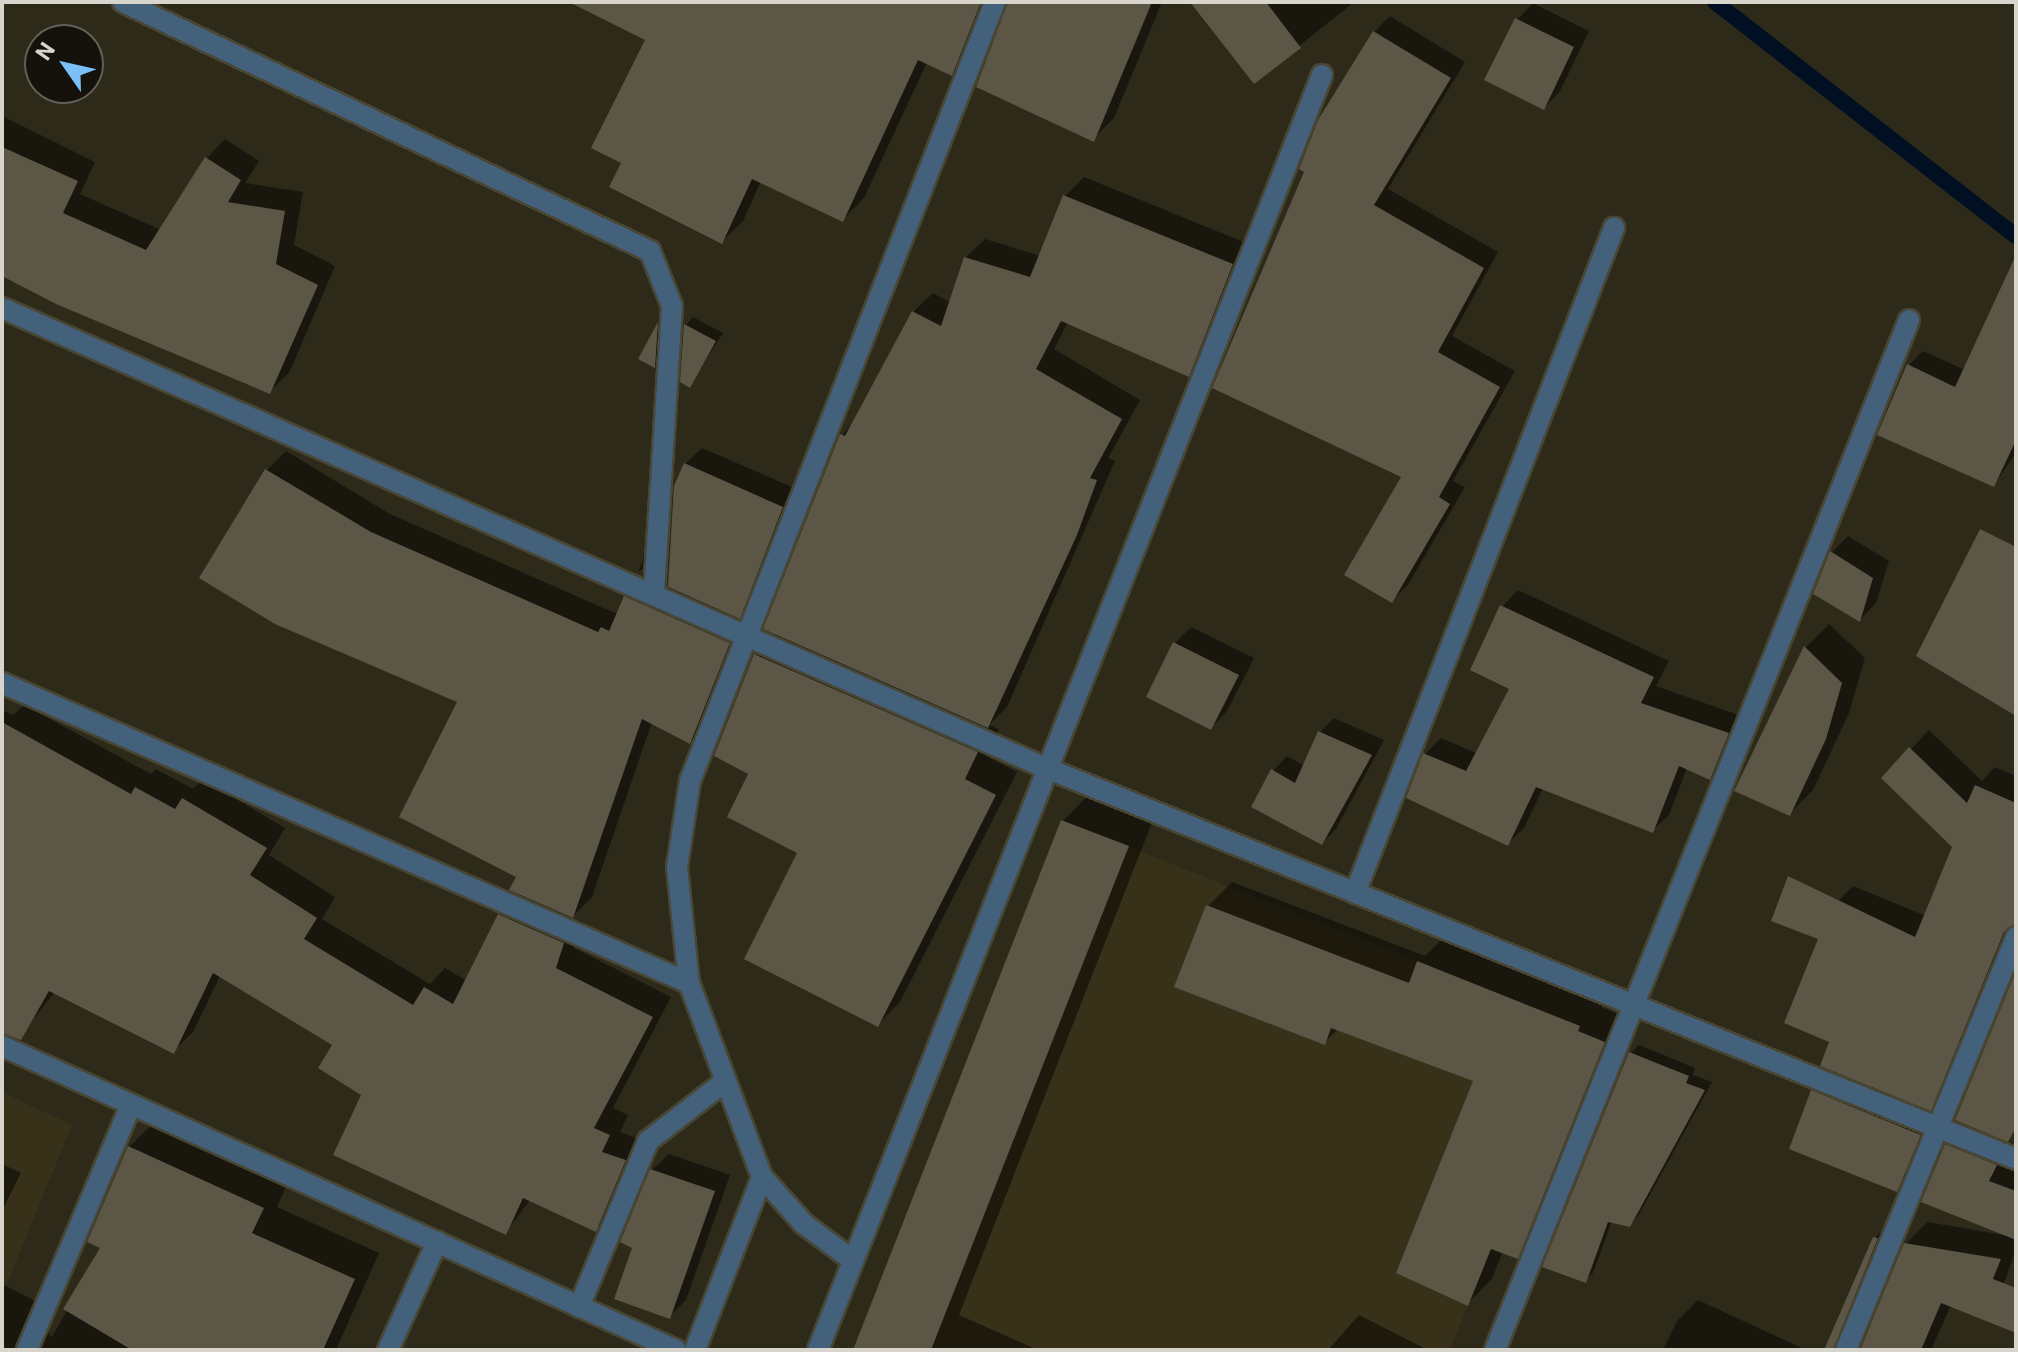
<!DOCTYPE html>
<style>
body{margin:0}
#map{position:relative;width:2018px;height:1352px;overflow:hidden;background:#2e2a1a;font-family:Roboto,sans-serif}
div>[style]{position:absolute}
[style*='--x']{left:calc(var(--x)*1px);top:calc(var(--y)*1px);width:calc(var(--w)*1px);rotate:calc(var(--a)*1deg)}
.built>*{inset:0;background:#37311a}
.shadow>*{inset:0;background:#0007}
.stream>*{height:16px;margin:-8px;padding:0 8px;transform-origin:8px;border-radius:8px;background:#000f21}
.building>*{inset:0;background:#5b5645}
.roads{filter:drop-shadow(2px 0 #494636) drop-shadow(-2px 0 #494636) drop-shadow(0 2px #494636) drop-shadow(0 -2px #494636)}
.minor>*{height:20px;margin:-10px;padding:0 10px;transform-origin:10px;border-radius:10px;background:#43617a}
span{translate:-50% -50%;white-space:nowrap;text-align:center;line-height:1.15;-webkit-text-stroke:8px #14120b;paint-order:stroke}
.frame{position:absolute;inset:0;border:4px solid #d8d6cc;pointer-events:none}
.north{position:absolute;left:24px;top:24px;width:80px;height:80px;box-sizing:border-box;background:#14120b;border:2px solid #626058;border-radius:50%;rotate:304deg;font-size:22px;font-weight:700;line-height:32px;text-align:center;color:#d8d6cc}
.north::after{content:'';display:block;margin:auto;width:28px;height:36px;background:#7abff8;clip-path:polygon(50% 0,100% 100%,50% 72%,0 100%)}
</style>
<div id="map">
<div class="built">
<div style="clip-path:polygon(1061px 820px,1580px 1026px,1450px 1350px,853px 1350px)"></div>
<div style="clip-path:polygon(2px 1092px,72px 1125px,2px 1296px)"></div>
</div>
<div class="shadow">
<div style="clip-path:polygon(636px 2px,993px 2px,973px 53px,952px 74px,927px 62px,864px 198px,843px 219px,761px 181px,743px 221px,721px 242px,624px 162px,648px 39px)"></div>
<div style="clip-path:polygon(1008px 2px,1162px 2px,1114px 118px,1093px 139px)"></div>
<div style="clip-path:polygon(1193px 2px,1354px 2px,1254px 82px)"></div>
<div style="clip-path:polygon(1533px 3px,1589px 31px,1560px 91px,1544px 108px,1517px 20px)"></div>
<div style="clip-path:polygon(1390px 16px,1465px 62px,1388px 189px,1498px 252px,1452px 336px,1515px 371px,1453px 481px,1465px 487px,1408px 585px,1392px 600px,1404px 476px,1215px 387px,1374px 32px)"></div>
<div style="clip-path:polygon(2px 116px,95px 162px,80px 194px,161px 230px,207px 158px,225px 139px,259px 161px,245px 183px,303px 192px,294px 245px,335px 266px,289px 373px,270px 391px,2px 276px)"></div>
<div style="clip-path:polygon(1084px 177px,1251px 245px,1207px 356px,1188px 375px,1068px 322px,1054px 349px,1140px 400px,1108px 458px,1115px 461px,1007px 707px,989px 725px,999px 729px,986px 756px,1017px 772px,900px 1002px,877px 1025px,799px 852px,751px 773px,716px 755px,756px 655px,777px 633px,766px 628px,842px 435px,856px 420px,913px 312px,933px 293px,951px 303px,965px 258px,985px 239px,1041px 256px,1065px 196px)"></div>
<div style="clip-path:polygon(2016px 312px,2016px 453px,1994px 485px,1909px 365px,1923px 351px,1965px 370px)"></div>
<div style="clip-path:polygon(693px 317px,723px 333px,690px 385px,682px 381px,686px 325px)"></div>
<div style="clip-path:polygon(665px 318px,662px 358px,655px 366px,641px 358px)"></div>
<div style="clip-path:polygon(702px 448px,799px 490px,756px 600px,737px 619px,748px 624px,709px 723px,690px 742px,652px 722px,592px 897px,571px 918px,583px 923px,574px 948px,671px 997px,613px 1108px,628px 1115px,620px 1132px,644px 1141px,615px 1210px,596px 1229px,531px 1199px,505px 1233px,363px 1094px,335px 1044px,220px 976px,193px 1032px,173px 1051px,55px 992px,26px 1028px,2px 1015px,2px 710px,13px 715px,24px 705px,151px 774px,156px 769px,193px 789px,203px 779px,285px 828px,269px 855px,335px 897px,322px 919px,430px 984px,445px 968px,467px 981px,500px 915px,521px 893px,460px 701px,202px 577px,267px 470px,286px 451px,390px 514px,617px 614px,645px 578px,669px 589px,676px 486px,685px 464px)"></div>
<div style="clip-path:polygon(1848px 536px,1889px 561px,1876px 603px,1860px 620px,1832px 552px)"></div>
<div style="clip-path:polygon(659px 541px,658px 557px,638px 572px,645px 555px)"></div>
<div style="clip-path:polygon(1518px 590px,1669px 661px,1656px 686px,1744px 717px,1726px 762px,1710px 778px,1687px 768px,1669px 815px,1652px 831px,1543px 788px,1524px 828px,1507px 844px,1425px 754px,1441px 738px,1478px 754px,1511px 688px,1502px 607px)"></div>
<div style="clip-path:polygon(1829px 624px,1865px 658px,1849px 713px,1813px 790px,1789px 814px,1736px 790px,1806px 647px)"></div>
<div style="clip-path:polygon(1191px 627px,1254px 658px,1227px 711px,1211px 728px,1175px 643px)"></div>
<div style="clip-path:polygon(1334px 718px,1384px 740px,1336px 829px,1322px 843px,1273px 771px,1287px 756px,1305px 766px,1320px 732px)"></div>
<div style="clip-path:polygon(1929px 730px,1982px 781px,1995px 767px,2016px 776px,2016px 926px,1949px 1089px,1930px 1108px,1832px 1041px,1834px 905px,1853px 886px,1926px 916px,1954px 847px,1911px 749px)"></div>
<div style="clip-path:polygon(1088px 795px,1153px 820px,959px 1315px,1038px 1350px,855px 1350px,1063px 821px)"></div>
<div style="clip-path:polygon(1232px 882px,1425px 956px,1442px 939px,1603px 1002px,1601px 1007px,1627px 1018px,1541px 1232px,1517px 1256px,1503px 1251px,1492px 1279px,1468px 1303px,1475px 1080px,1338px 1029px,1324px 1043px,1208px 906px)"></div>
<div style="clip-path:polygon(1639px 1045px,1695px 1068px,1693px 1075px,1712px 1082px,1638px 1216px,1630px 1224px,1612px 1221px,1593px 1273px,1585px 1281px,1631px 1053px)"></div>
<div style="clip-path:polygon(1821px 1084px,1927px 1126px,1896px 1190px,1813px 1091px)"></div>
<div style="clip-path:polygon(155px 1122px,288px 1182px,277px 1207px,379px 1253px,336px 1350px,2px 1350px,2px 1284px,45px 1306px,39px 1324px,52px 1337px,103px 1247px,129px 1147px)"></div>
<div style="clip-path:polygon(1963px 1129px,2016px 1169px,2016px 1250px,2000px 1294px,1951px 1305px,1931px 1350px,1826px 1350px,1875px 1238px,1896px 1217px,1854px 1323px,1863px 1342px,1906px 1244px,1927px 1222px,2004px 1235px,1946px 1145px)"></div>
<div style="clip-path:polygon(669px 1154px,730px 1175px,686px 1300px,669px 1317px,635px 1247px,652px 1170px)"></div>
<div style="clip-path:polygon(2px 1164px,21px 1173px,2px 1211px)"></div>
<div style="clip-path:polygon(1698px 1300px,1806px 1350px,1663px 1350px,1677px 1321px)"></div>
<div style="clip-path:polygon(1359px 1315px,1428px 1350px,1328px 1350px)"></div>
</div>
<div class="stream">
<div style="--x:1715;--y:2;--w:381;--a:37.9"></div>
</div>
<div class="building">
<div style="clip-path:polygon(569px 2px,981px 2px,952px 76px,918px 60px,843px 222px,752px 179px,722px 244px,609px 187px,621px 163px,591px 148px,645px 40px)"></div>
<div style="clip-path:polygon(1008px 2px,1152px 2px,1094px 142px,976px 87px)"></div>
<div style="clip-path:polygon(1190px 2px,1266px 2px,1301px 48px,1254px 84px)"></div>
<div style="clip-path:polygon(1515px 18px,1574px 47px,1544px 110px,1484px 80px)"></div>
<div style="clip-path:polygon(1373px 31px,1451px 78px,1374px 205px,1484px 268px,1438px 352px,1500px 387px,1439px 497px,1450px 504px,1392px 603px,1344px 575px,1401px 477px,1212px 388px,1304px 172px,1299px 169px,1318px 120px)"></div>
<div style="clip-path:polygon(2px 147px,78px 181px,63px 213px,146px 250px,205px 157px,241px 180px,228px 202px,285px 211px,276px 264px,318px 285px,270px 394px,56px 304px,2px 276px)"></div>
<div style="clip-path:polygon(1063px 195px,1233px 264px,1189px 377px,1061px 321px,1036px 369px,1122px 419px,1090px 478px,1097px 480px,1077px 535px,988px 728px,763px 629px,840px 434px,845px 436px,912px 311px,941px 326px,964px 257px,1030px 277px)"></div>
<div style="clip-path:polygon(2016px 255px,2016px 440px,1994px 487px,1877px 435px,1907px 364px,1955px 387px)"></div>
<div style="clip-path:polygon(658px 322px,655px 368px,638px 359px)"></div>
<div style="clip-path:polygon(684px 324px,716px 341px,690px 388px,680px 382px)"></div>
<div style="clip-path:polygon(684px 463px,783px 507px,740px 619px,668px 587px,674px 486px)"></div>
<div style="clip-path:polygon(265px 469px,371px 532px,598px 632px,601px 627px,609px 631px,624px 596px,730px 643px,690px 744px,642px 719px,573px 918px,509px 890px,516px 877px,399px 817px,457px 702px,275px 624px,199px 578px)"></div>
<div style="clip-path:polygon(1980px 529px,2016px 547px,2016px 716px,1916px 656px)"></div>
<div style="clip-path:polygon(1830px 551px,1873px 578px,1860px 622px,1813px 594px)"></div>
<div style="clip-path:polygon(1500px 605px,1654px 677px,1641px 703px,1729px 733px,1710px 780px,1679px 766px,1653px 833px,1536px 787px,1508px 846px,1406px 798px,1423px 753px,1466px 771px,1509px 689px,1470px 670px)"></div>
<div style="clip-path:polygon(1173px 642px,1239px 675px,1211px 730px,1146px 697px)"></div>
<div style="clip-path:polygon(1804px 646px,1842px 683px,1826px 739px,1790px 816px,1734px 791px)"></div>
<div style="clip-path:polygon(754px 654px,978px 752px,965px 779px,996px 795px,878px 1027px,744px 959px,797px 853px,727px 817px,748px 774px,714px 756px)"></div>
<div style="clip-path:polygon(2px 722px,131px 794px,135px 787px,175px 809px,182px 798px,267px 848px,250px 875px,317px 918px,304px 939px,413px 1005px,424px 987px,453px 1004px,498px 914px,564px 943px,556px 968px,653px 1017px,594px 1128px,610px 1135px,602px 1152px,626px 1160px,596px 1232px,523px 1198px,506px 1235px,333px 1155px,361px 1095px,318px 1068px,332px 1045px,213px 973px,174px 1054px,49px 991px,21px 1040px,2px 1033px)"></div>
<div style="clip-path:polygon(1318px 731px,1372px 755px,1322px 845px,1251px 807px,1271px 769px,1295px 783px)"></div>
<div style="clip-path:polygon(1909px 747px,1967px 803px,1975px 785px,2016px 803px,2016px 924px,2004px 932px,1931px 1111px,1820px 1066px,1829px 1042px,1784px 1023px,1818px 939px,1771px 921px,1788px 876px,1915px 937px,1952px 847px,1881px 778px)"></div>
<div style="clip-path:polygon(1061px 820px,1129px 846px,931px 1350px,853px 1350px)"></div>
<div style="clip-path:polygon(1206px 905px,1409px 983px,1417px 961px,1580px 1026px,1578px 1031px,1605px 1042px,1518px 1259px,1491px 1249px,1468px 1306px,1396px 1273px,1473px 1081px,1331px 1028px,1325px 1045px,1174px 987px)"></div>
<div style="clip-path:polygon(2016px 971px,2016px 1127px,2008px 1142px,1955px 1120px)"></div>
<div style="clip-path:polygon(1629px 1052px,1689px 1076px,1686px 1083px,1705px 1090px,1630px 1227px,1608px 1222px,1586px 1283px,1542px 1267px)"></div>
<div style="clip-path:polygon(1811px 1090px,1921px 1135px,1897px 1192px,1789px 1149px)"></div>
<div style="clip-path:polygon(1945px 1144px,1997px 1165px,1989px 1181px,2016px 1191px,2016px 1240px,1921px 1202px)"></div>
<div style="clip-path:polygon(128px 1146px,264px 1208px,252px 1233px,355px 1279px,323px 1350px,132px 1350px,63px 1309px,100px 1248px,87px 1242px)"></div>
<div style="clip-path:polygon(650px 1169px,715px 1191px,670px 1319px,614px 1299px,632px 1248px,620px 1242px)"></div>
<div style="clip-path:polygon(1873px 1237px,1878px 1238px,1833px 1350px,1824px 1350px)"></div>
<div style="clip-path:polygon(1904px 1243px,2001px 1259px,1993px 1279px,2016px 1288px,2016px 1333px,1941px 1303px,1921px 1350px,1860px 1350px)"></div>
</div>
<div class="roads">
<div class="minor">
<div style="--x:123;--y:2;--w:583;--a:25.29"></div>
<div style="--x:650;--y:251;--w:59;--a:68.2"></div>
<div style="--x:672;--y:306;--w:290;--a:93.6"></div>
<div style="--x:2;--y:308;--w:1141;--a:23.78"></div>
<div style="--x:1046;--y:768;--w:1046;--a:21.95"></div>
<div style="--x:2;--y:683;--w:750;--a:23.59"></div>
<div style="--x:1355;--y:893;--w:714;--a:-68.72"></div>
<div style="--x:2;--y:1046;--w:739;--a:24.28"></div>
<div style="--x:851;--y:1259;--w:59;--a:-143.3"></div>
<div style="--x:804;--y:1224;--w:63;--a:-131.8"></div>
<div style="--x:762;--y:1177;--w:207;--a:-110.6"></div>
<div style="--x:689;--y:983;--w:117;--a:-95.9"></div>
<div style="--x:677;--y:867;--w:87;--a:-81.4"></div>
<div style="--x:690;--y:781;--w:837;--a:-68.62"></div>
<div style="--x:579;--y:1307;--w:180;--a:-67.4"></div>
<div style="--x:648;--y:1141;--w:95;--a:-37.7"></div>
<div style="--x:27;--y:1350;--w:266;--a:-67"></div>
<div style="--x:388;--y:1350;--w:119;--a:-65.6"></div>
<div style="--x:695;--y:1350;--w:186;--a:-68.8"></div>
<div style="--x:818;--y:1350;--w:1371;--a:-68.43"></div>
<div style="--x:1495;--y:1350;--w:1110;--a:-68.1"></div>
<div style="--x:1846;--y:1350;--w:447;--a:-67.6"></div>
</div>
</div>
<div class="frame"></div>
<div class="north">N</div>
</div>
